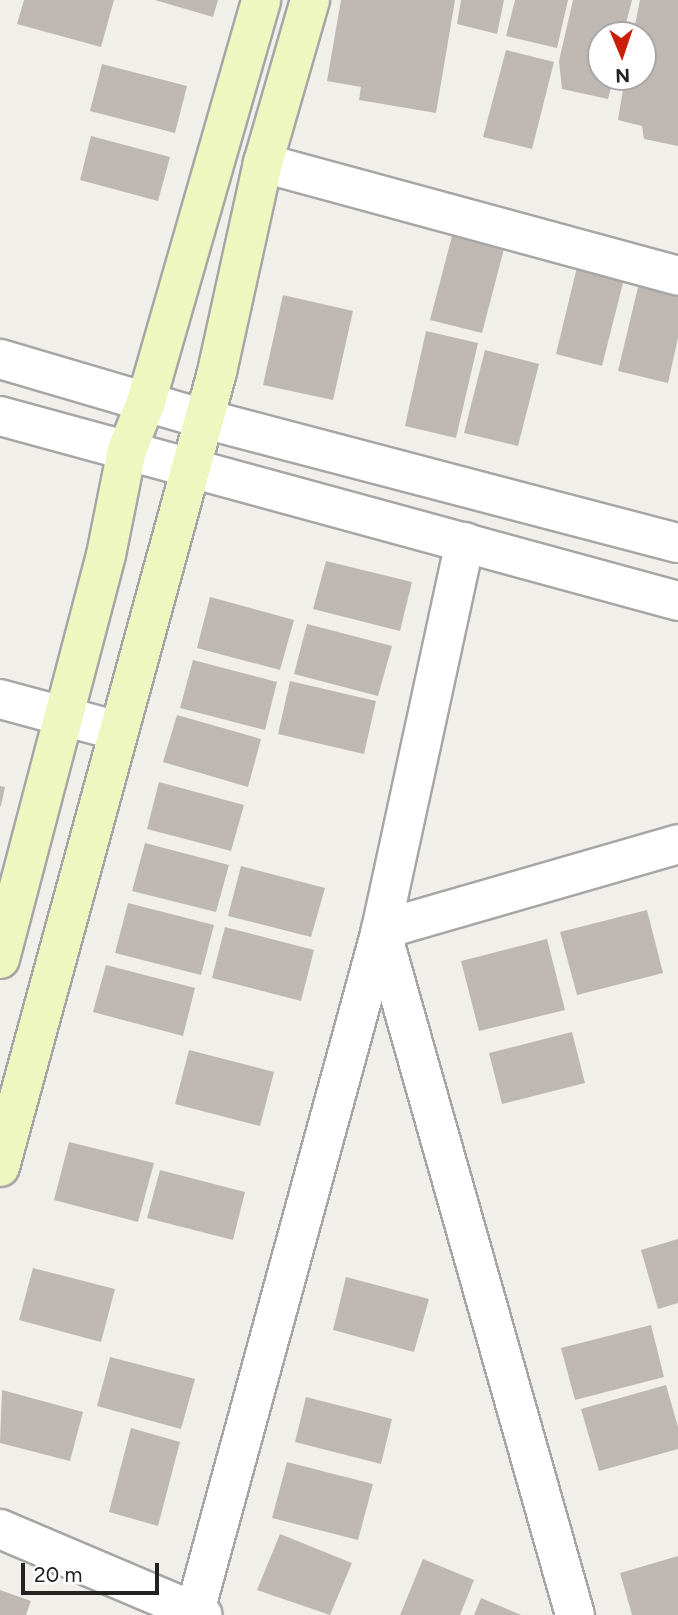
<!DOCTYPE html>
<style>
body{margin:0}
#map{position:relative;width:678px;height:1615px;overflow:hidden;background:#f1efe9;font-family:Figtree,sans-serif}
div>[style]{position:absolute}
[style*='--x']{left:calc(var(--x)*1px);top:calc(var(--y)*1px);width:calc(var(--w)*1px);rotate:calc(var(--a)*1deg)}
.building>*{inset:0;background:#bfb8b2}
.roads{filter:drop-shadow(2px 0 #a6a6a6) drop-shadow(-2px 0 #a6a6a6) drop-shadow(0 2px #a6a6a6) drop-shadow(0 -2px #a6a6a6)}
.street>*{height:38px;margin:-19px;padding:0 19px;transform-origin:19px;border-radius:19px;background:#fff}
.secondary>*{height:38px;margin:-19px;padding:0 19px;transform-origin:19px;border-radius:19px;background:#eff7c1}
span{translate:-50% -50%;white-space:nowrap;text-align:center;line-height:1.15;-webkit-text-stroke:5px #fff;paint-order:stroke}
.north{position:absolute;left:587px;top:21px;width:70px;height:70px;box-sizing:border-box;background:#fff;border:2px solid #a7a7a7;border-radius:50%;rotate:178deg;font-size:19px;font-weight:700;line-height:28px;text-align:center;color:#222}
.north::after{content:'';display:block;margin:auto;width:24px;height:32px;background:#c91e0a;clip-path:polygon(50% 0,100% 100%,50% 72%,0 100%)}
.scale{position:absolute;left:21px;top:1563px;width:138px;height:32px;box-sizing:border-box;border:4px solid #222;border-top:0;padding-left:9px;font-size:21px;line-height:24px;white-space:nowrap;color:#222;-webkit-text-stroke:5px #fff;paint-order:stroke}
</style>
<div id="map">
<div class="building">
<div style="clip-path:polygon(24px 0,114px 0,101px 47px,17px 24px)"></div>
<div style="clip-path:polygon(155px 0,218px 0,213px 17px)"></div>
<div style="clip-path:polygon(341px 0,455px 0,436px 113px,359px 100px,361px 87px,327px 81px)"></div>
<div style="clip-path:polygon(461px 0,504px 0,497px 34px,457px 24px)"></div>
<div style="clip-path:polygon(515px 0,568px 0,557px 48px,506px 36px)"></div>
<div style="clip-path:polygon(573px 0,632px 0,623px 35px,601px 35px,601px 77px,614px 77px,608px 99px,562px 89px,559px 61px)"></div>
<div style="clip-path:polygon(640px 0,678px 0,678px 146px,644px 139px,642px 126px,618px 120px,625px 77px,643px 77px,643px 35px,633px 35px)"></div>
<div style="clip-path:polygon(506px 50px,554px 62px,532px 149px,483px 137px)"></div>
<div style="clip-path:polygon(102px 64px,187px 86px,175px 133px,90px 111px)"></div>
<div style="clip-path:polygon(91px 136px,170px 157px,158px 201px,80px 180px)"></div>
<div style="clip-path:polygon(452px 236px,504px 249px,482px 333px,430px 320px)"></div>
<div style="clip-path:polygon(577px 267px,624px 279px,602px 366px,556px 354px)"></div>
<div style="clip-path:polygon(639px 283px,678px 292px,678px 338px,668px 383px,618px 371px)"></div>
<div style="clip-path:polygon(283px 295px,353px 311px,333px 400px,263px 385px)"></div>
<div style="clip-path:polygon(426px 331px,478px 343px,456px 438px,405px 426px)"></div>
<div style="clip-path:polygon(485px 350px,539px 364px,518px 446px,464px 433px)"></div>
<div style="clip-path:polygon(326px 561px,412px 582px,400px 631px,313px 609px)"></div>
<div style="clip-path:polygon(210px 597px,294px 620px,280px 670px,197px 648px)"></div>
<div style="clip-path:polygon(307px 624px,392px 646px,378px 696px,294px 674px)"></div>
<div style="clip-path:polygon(193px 660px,277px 682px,265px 730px,180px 708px)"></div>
<div style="clip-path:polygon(290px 681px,376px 701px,364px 754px,278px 734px)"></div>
<div style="clip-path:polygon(177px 715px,261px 739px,248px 787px,163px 762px)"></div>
<div style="clip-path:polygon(159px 782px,244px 805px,231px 851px,147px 829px)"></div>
<div style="clip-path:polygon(0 786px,5px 787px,1px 806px,0 806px)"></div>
<div style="clip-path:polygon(145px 843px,229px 865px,216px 912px,132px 891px)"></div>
<div style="clip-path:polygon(241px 866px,325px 888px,311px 937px,228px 916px)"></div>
<div style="clip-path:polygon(128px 903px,214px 925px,201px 975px,115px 953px)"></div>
<div style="clip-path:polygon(647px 910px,663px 973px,577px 995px,560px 932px)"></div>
<div style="clip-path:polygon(225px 927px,314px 950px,301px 1001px,212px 978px)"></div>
<div style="clip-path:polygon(547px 939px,565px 1010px,479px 1031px,461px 961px)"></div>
<div style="clip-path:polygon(106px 965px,195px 988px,183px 1036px,93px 1012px)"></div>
<div style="clip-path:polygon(572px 1032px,585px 1083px,502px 1104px,489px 1053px)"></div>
<div style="clip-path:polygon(189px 1050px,274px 1072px,260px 1126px,175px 1104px)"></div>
<div style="clip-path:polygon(69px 1142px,154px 1163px,138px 1222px,54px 1200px)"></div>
<div style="clip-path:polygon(160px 1170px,245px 1192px,233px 1240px,147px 1218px)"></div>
<div style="clip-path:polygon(678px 1239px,678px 1303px,658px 1309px,641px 1250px)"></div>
<div style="clip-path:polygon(33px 1268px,115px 1289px,101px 1342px,19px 1320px)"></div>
<div style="clip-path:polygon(346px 1277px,429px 1299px,414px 1352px,333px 1330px)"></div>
<div style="clip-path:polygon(651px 1325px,664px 1377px,575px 1400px,561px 1348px)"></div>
<div style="clip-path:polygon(110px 1357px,195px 1379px,181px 1429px,97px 1406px)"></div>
<div style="clip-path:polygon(666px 1385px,678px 1427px,678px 1449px,599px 1471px,581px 1409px)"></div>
<div style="clip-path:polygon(2px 1390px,83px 1412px,70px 1461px,0 1443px)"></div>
<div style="clip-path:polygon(306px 1397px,392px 1419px,381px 1464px,295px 1442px)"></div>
<div style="clip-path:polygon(131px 1428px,180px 1442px,158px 1526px,109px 1512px)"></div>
<div style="clip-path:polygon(287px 1462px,373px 1484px,358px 1540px,272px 1518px)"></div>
<div style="clip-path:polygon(280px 1534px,352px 1563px,330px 1615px,257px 1590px)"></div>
<div style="clip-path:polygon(678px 1556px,678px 1615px,632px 1615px,620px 1573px)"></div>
<div style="clip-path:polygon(423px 1559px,474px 1580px,460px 1615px,400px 1615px)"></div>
<div style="clip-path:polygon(0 1590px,31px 1601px,26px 1615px,0 1615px)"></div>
<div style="clip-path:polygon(481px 1598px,521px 1615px,474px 1615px)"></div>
</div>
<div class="roads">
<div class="street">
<div style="--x:263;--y:163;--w:430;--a:15.2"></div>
<div style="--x:0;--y:359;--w:209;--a:16.4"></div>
<div style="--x:201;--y:418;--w:493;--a:14.7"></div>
<div style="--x:0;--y:416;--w:703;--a:15.26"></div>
<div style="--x:0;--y:699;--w:123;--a:15.1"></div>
<div style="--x:0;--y:1529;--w:220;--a:23"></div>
<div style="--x:195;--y:1611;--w:706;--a:-74.72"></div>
<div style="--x:381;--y:930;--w:397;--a:-77.8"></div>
<div style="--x:575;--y:1615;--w:712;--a:-105.81"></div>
<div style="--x:381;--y:930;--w:309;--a:-16.1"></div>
</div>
<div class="secondary">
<div style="--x:0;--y:959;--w:418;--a:-75.3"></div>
<div style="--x:106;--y:555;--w:107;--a:-78.7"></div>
<div style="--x:127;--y:450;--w:52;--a:-68.4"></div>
<div style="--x:146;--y:402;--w:418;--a:-74"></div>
<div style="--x:0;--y:1167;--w:824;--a:-74.73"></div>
<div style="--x:217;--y:372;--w:214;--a:-77.6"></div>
<div style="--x:263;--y:163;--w:170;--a:-73.9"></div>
</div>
</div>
<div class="north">N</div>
<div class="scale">20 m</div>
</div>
